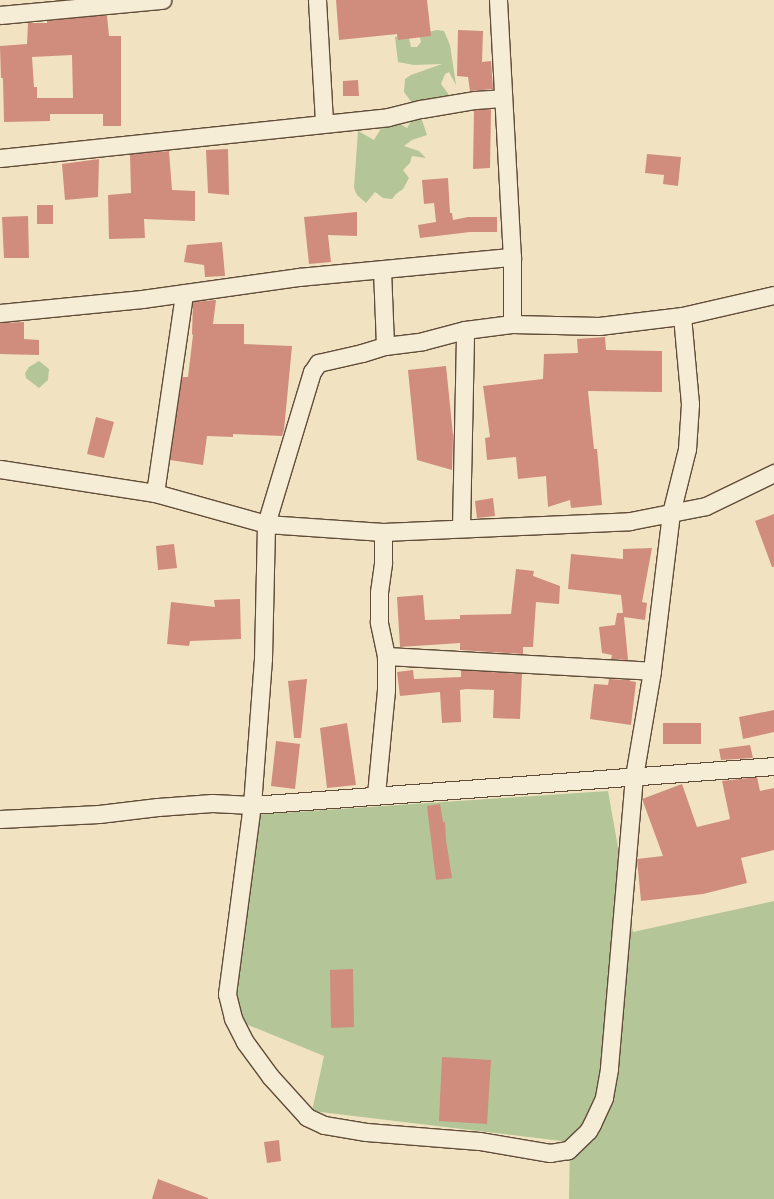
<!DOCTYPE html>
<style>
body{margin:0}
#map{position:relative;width:774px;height:1199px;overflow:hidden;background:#f1e3c1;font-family:Alegreya,serif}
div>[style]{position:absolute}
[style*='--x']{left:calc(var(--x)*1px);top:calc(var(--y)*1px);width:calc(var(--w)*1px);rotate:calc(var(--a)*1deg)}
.green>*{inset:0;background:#b4c597}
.building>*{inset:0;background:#d08c7d}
.roads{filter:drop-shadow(1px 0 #604c38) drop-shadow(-1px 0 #604c38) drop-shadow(0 1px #604c38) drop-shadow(0 -1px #604c38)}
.street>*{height:17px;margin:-8.5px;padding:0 8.5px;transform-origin:8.5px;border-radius:8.5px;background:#f6edd7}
span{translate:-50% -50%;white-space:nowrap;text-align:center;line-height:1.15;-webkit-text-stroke:3px #f6edd7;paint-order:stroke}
</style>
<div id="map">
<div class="green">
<div style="clip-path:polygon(437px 30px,444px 31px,450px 45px,456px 85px,449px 72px,445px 74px,441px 84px,449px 95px,442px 99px,413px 104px,404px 92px,405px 79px,411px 75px,442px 64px,414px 65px,398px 62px,395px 37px,408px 34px,411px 47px,417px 47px,421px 42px,419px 34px)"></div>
<div style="clip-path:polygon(418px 109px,427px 135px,412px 140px,404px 146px,419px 151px,426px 158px,412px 156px,410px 163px,403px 170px,409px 178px,403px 189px,396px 194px,392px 199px,383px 198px,375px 192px,366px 203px,357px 195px,354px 188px,358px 131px,374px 140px,388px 117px,407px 128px)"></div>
<div style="clip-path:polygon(39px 361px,49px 369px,48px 380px,39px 388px,26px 378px,25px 373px,29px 367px)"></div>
<div style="clip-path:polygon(608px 791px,633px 932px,774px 901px,774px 1199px,569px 1199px,570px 1142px,312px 1111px,324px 1056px,236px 1020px,251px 815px)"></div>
</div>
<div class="building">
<div style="clip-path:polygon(336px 0,427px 0,431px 36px,398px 40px,397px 34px,339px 40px)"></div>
<div style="clip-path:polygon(evenodd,93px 16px,107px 16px,109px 36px,121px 36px,121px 126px,103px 126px,103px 114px,50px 114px,50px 121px,4px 122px,3px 78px,1px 78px,0 46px,27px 44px,28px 23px,47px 23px,47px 21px,93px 16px,72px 55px,73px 98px,37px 98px,37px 87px,34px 87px,32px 57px,72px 55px)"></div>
<div style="clip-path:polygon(458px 30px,483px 31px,482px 62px,491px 61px,493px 89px,470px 91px,468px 77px,457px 76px)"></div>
<div style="clip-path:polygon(358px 80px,359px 96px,343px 96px,343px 81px)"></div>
<div style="clip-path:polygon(491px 109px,490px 168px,473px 169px,474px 110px)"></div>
<div style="clip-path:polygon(228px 149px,229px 195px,208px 193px,206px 150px)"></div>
<div style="clip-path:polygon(169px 151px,172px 190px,195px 191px,195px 221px,144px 219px,145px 238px,109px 239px,108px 195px,131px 193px,130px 154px)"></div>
<div style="clip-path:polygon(647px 154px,681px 157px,678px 186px,663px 184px,664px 175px,645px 173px)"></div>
<div style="clip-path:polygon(99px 159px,98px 197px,65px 200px,62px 164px)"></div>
<div style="clip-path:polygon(448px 178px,450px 213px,452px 213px,453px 220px,468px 217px,497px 217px,497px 232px,470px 232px,420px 238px,418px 225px,436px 222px,434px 203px,424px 204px,422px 180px)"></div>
<div style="clip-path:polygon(37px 205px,53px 205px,53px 224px,37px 224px)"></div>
<div style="clip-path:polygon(357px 212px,357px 236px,328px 235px,331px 262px,309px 264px,304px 217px)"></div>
<div style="clip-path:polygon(28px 216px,29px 258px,4px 258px,2px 217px)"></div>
<div style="clip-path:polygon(222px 242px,225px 276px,205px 277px,204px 265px,184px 262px,187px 245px)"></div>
<div style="clip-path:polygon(216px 300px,213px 324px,244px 324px,244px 344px,292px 346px,284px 430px,282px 436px,233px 434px,233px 437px,207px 436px,203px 465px,170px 460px,182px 377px,188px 377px,193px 335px,192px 334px,193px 302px)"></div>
<div style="clip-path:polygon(24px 322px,24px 339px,39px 340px,39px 355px,0 354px,0 323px)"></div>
<div style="clip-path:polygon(605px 337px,606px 350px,662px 351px,662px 392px,588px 391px,594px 449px,597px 449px,602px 505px,571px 508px,570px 500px,548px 507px,546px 476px,518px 479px,516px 457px,487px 460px,485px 438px,490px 437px,483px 386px,543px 379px,544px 354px,578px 353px,577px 339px)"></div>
<div style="clip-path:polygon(446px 366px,453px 435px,452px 470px,417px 460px,408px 370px)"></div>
<div style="clip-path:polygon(96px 417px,114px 422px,104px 458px,87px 454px)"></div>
<div style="clip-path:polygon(493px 498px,495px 516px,477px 518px,475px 501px)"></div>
<div style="clip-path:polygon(774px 514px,774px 567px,772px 567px,755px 521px)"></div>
<div style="clip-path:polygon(174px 544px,177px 568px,158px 570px,156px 546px)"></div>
<div style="clip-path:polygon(652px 548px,642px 602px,647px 603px,645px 620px,624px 617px,628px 660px,611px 659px,612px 655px,602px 653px,599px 627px,615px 625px,617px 613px,623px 613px,621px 595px,568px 589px,571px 554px,623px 559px,623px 549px)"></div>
<div style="clip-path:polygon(516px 569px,534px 571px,533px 576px,560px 586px,559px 604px,536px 602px,533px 647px,523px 647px,523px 654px,460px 650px,460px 643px,400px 647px,397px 597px,423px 595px,425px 620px,460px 619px,460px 615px,511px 614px)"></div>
<div style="clip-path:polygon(240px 599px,241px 639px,190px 641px,189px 646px,167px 644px,171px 602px,215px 607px,214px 600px)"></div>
<div style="clip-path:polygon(413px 670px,414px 679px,461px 677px,461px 670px,522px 674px,520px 719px,493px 718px,494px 690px,466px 689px,460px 690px,461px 722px,442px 723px,440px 692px,400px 696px,397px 672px)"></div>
<div style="clip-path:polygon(307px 679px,301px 738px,294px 738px,288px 681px)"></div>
<div style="clip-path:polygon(609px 679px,630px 680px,630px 681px,636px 682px,631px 725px,590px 719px,594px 684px,608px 685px)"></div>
<div style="clip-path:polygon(774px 710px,774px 732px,743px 739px,739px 717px)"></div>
<div style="clip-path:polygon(347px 723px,356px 785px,327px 788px,320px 728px)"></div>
<div style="clip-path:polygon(663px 723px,701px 723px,701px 744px,663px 744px)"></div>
<div style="clip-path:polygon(276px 741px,300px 744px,295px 789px,271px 786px)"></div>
<div style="clip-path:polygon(750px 745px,753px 758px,721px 760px,719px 749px)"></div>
<div style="clip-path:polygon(757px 777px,760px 791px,774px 788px,774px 850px,741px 858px,747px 883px,703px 894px,641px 901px,637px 859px,663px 856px,642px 799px,682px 784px,697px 827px,730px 819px,722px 781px)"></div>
<div style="clip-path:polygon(440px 804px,443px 822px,445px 822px,446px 840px,452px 878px,436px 880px,427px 806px)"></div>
<div style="clip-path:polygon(353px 969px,354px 1027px,331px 1028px,330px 970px)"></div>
<div style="clip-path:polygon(442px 1057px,491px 1060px,487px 1124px,439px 1121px)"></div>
<div style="clip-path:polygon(279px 1140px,281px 1161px,267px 1163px,264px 1142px)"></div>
<div style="clip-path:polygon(158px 1179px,208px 1198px,208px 1199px,152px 1199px)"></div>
</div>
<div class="roads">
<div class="street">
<div style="--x:317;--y:0;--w:122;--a:86.7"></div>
<div style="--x:498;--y:0;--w:257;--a:86.9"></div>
<div style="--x:512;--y:257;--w:67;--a:90"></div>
<div style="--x:0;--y:15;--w:163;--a:-5.3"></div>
<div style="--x:0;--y:158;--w:390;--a:-6"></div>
<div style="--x:388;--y:117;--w:34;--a:-14"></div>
<div style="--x:421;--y:109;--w:55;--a:-9.5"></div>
<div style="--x:475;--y:100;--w:27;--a:-4"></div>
<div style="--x:382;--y:270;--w:76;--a:87.7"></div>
<div style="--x:0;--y:313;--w:143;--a:-5.6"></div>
<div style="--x:142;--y:299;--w:159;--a:-8"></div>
<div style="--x:299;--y:277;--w:214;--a:-5.4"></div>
<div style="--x:682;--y:316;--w:88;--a:84.8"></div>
<div style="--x:690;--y:404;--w:45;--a:93.8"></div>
<div style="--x:687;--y:449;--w:66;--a:104"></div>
<div style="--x:671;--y:513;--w:159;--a:96.9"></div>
<div style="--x:652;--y:671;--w:107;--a:99.7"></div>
<div style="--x:634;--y:776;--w:294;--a:94.9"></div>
<div style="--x:609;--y:1069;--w:29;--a:100"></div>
<div style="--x:604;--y:1098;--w:29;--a:115"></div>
<div style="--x:592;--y:1124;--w:8;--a:120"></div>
<div style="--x:588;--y:1131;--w:28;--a:136"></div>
<div style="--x:568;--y:1150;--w:18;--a:171"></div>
<div style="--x:550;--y:1153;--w:72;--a:-170.4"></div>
<div style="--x:479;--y:1141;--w:113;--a:-175.4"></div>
<div style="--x:366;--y:1132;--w:43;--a:-170.5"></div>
<div style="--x:324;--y:1125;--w:19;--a:-155"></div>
<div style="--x:307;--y:1117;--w:55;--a:-132.1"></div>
<div style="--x:270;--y:1076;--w:42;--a:-126.3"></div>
<div style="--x:245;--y:1042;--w:27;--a:-117"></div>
<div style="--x:233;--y:1018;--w:25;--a:-104"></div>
<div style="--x:227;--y:994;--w:191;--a:-82.5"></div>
<div style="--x:252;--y:805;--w:147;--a:-85.7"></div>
<div style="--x:263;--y:658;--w:134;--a:-88.7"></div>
<div style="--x:266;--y:524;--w:159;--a:-73.2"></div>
<div style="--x:312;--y:372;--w:11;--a:-56"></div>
<div style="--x:318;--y:363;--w:45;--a:-12.8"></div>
<div style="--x:362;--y:353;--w:24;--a:-17"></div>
<div style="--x:385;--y:346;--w:38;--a:-7"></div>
<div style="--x:423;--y:341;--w:43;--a:-14.7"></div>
<div style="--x:465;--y:330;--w:47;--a:-7.3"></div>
<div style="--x:512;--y:324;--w:87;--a:1.3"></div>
<div style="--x:599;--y:326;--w:84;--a:-6.9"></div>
<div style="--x:682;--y:316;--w:94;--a:-12.9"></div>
<div style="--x:0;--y:469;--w:157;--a:8.8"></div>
<div style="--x:155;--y:493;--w:115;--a:15.6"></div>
<div style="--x:266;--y:524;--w:117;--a:3.9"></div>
<div style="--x:383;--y:532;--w:247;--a:-2.5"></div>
<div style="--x:630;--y:521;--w:77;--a:-11.2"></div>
<div style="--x:706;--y:506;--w:76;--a:-25.9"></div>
<div style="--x:155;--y:493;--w:202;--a:-81.7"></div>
<div style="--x:461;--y:528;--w:198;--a:-88.8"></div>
<div style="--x:386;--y:656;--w:266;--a:3.2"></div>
<div style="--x:376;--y:794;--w:104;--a:-84.5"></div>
<div style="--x:386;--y:690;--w:34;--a:-90"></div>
<div style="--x:386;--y:656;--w:35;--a:-102"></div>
<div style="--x:379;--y:622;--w:30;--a:-90"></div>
<div style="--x:379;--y:592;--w:30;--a:-82"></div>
<div style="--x:383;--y:562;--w:30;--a:-90"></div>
<div style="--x:0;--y:819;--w:99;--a:-2.9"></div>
<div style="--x:99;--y:814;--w:59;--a:-6.8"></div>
<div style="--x:158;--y:807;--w:54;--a:-4.2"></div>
<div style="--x:212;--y:803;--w:40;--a:2.9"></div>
<div style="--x:252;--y:805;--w:523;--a:-4.27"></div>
</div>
</div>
</div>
